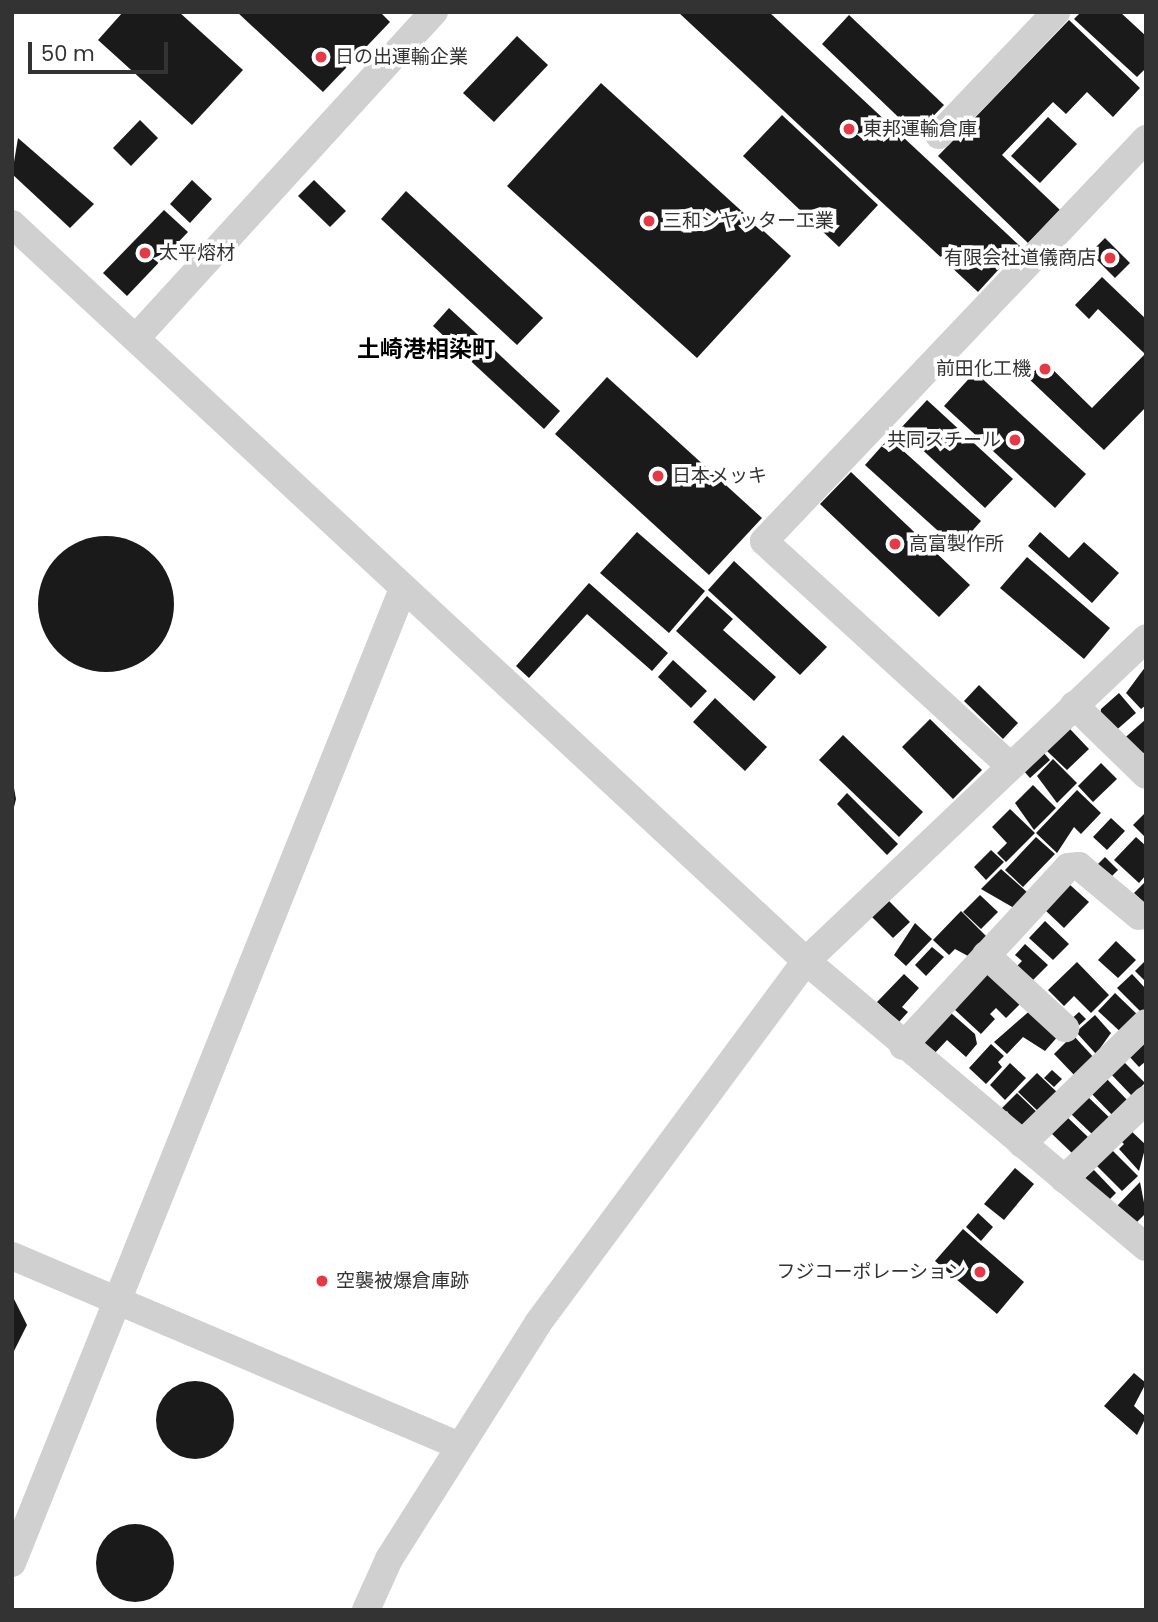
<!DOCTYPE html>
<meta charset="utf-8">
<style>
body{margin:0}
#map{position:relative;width:1158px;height:1622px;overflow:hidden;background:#fff;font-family:Poppins,"Noto Sans JP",sans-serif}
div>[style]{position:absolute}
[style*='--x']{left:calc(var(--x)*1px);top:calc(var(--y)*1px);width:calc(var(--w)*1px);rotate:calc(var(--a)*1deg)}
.building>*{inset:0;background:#1a1a1a}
.round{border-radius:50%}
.minor>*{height:28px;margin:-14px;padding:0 14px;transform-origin:14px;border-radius:14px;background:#d0d0d0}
.dots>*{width:19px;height:19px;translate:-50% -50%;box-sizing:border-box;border:4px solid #fff;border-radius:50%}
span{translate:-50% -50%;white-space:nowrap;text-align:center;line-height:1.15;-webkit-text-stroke:7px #fff;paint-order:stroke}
.poi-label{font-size:19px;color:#333}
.left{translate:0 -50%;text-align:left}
.right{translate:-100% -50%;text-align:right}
.quarter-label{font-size:23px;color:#000;font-weight:700}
.frame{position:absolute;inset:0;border:14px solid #333;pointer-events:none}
.scale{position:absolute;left:28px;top:42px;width:140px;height:32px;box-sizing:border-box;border:4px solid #333;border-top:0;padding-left:9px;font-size:21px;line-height:24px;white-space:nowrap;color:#333;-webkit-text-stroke:5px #fff;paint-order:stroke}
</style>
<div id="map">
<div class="building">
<div style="clip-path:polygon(123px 12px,179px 12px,243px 70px,192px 125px,98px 40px)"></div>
<div style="clip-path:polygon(237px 12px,380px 12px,390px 22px,323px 92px)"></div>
<div style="clip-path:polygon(678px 12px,769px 12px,1020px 246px,978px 292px)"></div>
<div style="clip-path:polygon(1081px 12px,1120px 12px,1146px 36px,1146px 68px,1137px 77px,1074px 19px)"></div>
<div style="clip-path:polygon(849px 15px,944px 105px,916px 134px,822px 44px)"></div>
<div style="clip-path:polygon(1069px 20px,1140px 88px,1113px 117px,1087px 92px,1066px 114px,1053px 102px,1002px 155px,1060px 210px,1028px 243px,938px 156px)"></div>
<div style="clip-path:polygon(517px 36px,548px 65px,494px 122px,463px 93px)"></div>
<div style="clip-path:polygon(601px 83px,791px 256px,697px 358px,507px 186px)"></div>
<div style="clip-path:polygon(782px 115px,878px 205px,839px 247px,743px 156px)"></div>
<div style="clip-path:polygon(1048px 117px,1077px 144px,1040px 183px,1011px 156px)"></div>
<div style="clip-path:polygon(140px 120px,158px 138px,131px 166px,113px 148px)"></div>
<div style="clip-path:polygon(18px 138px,94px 204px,70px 228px,12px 174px)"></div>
<div style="clip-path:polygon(192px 180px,212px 199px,190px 223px,170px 204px)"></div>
<div style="clip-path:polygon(314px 180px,346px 211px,330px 227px,298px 196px)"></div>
<div style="clip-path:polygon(406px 191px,543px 318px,517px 345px,381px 219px)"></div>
<div style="clip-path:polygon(164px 210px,188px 232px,127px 296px,103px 273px)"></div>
<div style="clip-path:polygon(1105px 238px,1130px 263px,1115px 278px,1090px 253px)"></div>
<div style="clip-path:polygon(1102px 277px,1146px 319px,1146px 407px,1104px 450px,1028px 378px,1044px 361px,1092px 408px,1145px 354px,1098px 309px,1089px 319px,1075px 305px)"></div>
<div style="clip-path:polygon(449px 308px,560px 411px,544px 429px,433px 326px)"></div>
<div style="clip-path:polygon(975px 372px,1086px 474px,1055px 508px,944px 406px)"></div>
<div style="clip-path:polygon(607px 377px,762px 518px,709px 575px,555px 434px)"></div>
<div style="clip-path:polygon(927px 400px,1013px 479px,985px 508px,900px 429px)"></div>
<div style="clip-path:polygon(889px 438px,981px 521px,957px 548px,865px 465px)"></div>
<div style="clip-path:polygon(851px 472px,970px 585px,939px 617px,820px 504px)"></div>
<div style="clip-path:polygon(637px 532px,705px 591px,669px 633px,600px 573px)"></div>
<div style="clip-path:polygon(1040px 532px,1069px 558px,1084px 542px,1119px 573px,1092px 603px,1028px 546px)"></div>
<div class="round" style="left:38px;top:536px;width:136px;height:136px"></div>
<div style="clip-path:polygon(1027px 557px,1110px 628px,1084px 659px,1000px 588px)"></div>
<div style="clip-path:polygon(734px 561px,827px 647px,800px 675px,708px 590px)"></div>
<div style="clip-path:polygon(589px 583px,668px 653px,652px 671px,587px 614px,529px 678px,516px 666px)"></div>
<div style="clip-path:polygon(707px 596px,733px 619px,723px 630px,776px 677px,754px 701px,676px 631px)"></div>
<div style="clip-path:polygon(673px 660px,707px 691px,691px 708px,658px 677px)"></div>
<div style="clip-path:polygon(1146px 666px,1146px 705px,1141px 709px,1126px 693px)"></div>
<div style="clip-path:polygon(979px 685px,1018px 723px,1003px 739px,964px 701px)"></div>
<div style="clip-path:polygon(1119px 693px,1136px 713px,1113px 733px,1100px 718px,1101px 709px)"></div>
<div style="clip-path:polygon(715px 698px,767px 747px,745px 771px,693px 722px)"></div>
<div style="clip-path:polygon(930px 719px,982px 770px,953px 799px,902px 747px)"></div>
<div style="clip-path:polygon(1146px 719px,1146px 751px,1135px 760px,1119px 743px)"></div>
<div style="clip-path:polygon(1070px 729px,1089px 749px,1067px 770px,1047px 751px)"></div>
<div style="clip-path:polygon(843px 735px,923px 812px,899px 837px,819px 760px)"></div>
<div style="clip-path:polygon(1043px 752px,1050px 760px,1030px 778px,1023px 770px)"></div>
<div style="clip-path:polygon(1053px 759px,1077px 783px,1057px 803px,1037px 776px)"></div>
<div style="clip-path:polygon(1101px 763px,1117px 779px,1093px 802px,1078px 786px)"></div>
<div style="clip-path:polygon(12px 777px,16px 799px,13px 811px,12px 811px)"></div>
<div style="clip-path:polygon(1033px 785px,1056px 808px,1034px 830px,1015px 803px)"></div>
<div style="clip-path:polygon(1077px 790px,1101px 813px,1081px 834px,1074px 827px,1057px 853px,1036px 833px)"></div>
<div style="clip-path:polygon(847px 793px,898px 844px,887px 855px,837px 804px)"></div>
<div style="clip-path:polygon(1010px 809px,1035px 833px,1006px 862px,997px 853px,1007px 843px,992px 827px)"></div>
<div style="clip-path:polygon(1144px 814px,1146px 815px,1146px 838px,1133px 825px)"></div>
<div style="clip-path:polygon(1111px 818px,1125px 831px,1107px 850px,1093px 837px)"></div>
<div style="clip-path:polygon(1036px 837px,1055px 854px,1023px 887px,1005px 870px)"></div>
<div style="clip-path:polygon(1136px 837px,1146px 846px,1146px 875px,1139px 883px,1114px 860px)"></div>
<div style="clip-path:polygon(991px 850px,1004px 862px,986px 880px,974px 867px)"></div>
<div style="clip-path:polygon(1105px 857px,1118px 870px,1106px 882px,1093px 869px)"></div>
<div style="clip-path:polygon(1001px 869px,1028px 893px,1014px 908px,981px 889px)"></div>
<div style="clip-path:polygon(1146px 881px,1146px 904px,1134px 893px)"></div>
<div style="clip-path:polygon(1069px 884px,1089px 902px,1064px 928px,1045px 910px)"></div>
<div style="clip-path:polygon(980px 895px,998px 912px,981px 929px,963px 912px)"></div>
<div style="clip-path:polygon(889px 901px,910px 922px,893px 938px,872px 917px)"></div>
<div style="clip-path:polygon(961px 911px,990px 940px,968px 956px,955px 949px,949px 955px,933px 940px)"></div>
<div style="clip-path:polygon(1045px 921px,1069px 944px,1053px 960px,1029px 938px)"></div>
<div style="clip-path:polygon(915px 923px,932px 939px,906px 966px,894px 955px)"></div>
<div style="clip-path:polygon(1116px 941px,1136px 960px,1118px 978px,1098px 960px)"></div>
<div style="clip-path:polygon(1025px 944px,1048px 965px,1033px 980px,1017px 966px,1022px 961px,1015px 955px)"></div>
<div style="clip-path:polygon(932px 947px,944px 957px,926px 976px,915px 965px)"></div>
<div style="clip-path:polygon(1146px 960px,1146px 982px,1135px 971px)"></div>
<div style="clip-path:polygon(1077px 962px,1109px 995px,1091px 1013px,1074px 996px,1064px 1006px,1048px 990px)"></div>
<div style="clip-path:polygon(989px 972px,1021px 1003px,1006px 1018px,996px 1008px,990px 1014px,995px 1019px,981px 1034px,954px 1009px)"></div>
<div style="clip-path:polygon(904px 974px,919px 988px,902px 1007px,908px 1012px,899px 1022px,877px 1002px)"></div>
<div style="clip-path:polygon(1132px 974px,1146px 989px,1146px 1017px,1117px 988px)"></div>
<div style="clip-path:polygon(1115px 993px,1142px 1019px,1125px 1036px,1098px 1011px)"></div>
<div style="clip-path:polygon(1033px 1008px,1060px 1034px,1045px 1051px,1023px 1037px,1007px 1054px,994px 1042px)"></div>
<div style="clip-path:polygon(1079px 1012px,1086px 1019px,1075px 1029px,1068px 1022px)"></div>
<div style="clip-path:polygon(951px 1013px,975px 1034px,977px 1044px,966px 1057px,947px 1040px,933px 1055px,922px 1044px)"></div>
<div style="clip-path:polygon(1095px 1015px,1111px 1033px,1096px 1054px,1076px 1032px)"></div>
<div style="clip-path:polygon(1073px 1035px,1096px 1060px,1077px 1078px,1054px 1054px)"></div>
<div style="clip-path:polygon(1146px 1036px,1146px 1061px,1139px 1067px,1127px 1054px)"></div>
<div style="clip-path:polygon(991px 1044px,1004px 1056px,998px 1062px,1002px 1067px,986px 1084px,969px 1068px)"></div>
<div style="clip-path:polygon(1121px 1059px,1145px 1083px,1132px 1096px,1108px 1071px)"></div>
<div style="clip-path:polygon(1010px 1063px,1026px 1078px,1005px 1100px,990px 1085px)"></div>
<div style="clip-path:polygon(1052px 1070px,1062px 1079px,1054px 1087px,1044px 1078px)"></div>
<div style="clip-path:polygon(1037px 1073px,1061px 1096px,1042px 1115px,1018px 1092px)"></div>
<div style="clip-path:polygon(1103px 1075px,1132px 1105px,1117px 1120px,1088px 1090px)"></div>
<div style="clip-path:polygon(1017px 1093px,1041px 1116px,1022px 1135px,1007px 1111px,1001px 1117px,997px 1113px)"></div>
<div style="clip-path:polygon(1087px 1096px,1113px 1121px,1092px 1134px,1070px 1113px)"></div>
<div style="clip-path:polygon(1066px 1116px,1089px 1138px,1073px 1154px,1051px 1133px)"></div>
<div style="clip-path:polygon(1128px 1128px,1146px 1145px,1139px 1171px,1119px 1149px,1124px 1144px,1118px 1138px)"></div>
<div style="clip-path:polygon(1110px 1148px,1138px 1176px,1122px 1191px,1094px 1163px)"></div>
<div style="clip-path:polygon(1015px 1168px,1034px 1184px,1004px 1220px,984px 1204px)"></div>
<div style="clip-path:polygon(1094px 1170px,1116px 1193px,1106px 1203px,1083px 1180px)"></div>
<div style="clip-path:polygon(1140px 1182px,1146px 1213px,1133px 1226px,1115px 1208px)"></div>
<div style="clip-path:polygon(978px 1213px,993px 1227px,981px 1241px,966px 1227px)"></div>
<div style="clip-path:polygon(963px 1229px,1024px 1282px,997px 1314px,935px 1261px)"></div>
<div style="clip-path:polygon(12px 1295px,27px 1325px,12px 1355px)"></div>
<div style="clip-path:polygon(1134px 1373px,1146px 1383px,1134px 1406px,1146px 1417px,1137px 1435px,1104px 1406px)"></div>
<div class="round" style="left:156px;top:1381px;width:78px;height:78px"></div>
<div class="round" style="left:96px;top:1524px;width:78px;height:78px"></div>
</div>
<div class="minor">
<div style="--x:939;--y:135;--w:170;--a:-46.4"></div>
<div style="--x:12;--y:224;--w:1083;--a:42.87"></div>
<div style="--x:806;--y:961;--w:444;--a:40.1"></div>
<div style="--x:136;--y:338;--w:442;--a:-47.6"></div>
<div style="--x:1074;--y:705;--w:100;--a:44.2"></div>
<div style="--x:1010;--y:766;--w:333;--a:-137.6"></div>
<div style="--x:764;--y:541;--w:555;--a:-46.46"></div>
<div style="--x:986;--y:955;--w:108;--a:42.7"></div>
<div style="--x:903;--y:1046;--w:243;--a:-47.3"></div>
<div style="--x:1068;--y:867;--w:11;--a:-5"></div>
<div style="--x:1079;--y:866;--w:78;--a:39.8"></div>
<div style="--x:1022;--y:1144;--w:173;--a:-44.3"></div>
<div style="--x:1064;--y:1179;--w:114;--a:-43.9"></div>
<div style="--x:12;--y:1256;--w:486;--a:23"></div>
<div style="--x:12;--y:1563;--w:1050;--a:-68.13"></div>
<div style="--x:366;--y:1610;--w:56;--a:-65.7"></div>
<div style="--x:389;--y:1559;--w:279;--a:-57.7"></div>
<div style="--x:538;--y:1323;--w:450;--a:-53.5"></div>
<div style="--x:806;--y:961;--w:469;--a:-43.5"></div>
</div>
<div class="dots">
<div style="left:321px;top:57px;background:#e63946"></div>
<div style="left:849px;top:129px;background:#e63946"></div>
<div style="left:649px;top:221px;background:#e63946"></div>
<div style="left:145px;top:253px;background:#e63946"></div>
<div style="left:1110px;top:258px;background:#e63946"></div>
<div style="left:1045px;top:369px;background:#e63946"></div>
<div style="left:1015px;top:440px;background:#e63946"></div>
<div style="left:658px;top:476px;background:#e63946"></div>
<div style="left:895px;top:544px;background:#e63946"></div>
<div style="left:980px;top:1272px;background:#e63946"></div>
<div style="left:322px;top:1281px;background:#e63946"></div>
</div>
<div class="poi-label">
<span class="left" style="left:335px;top:57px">日の出運輸企業</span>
<span class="left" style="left:863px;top:129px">東邦運輸倉庫</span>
<span class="left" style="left:663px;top:221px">三和シヤッター工業</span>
<span class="left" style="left:159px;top:253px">太平熔材</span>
<span class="right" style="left:1096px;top:258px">有限会社道儀商店</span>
<span class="right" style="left:1031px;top:369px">前田化工機</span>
<span class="right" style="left:1001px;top:440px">共同スチール</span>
<span class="left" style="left:672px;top:476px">日本メッキ</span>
<span class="left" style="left:909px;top:544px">高富製作所</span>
<span class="right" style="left:966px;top:1272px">フジコーポレーション</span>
<span class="left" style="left:336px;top:1281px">空襲被爆倉庫跡</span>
</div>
<div class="quarter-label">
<span style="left:426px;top:349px">土崎港相染町</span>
</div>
<div class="frame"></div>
<div class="scale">50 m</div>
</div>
